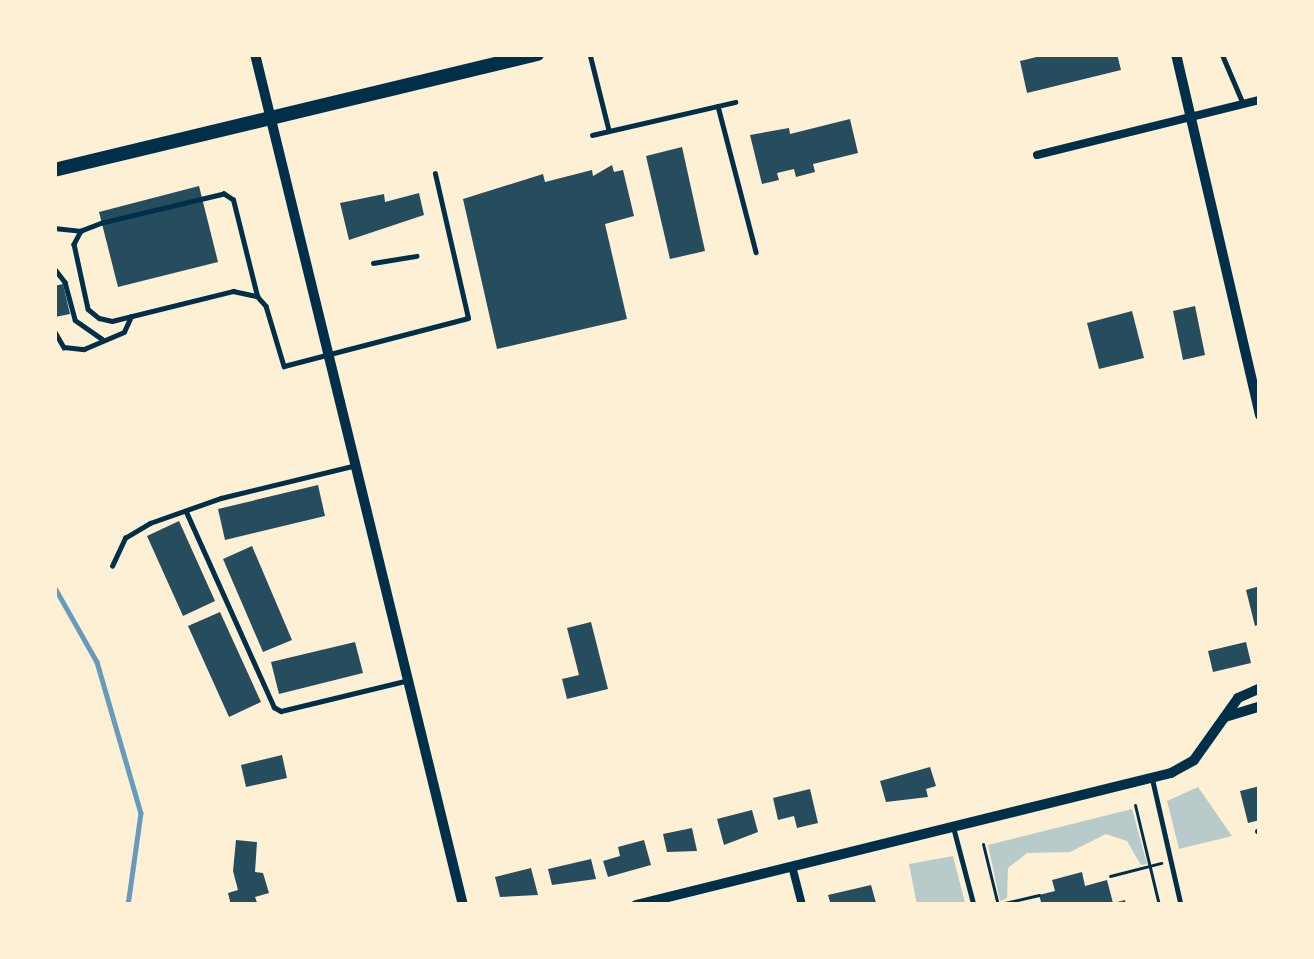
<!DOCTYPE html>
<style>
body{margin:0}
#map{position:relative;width:1314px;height:959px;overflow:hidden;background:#fdf0d5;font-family:"PT Sans",sans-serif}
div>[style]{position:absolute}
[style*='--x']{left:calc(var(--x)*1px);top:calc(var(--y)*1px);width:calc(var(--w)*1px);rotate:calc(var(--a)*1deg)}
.green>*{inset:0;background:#b9caca}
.stream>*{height:4.5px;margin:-2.25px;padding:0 2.25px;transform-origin:2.25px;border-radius:2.25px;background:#669bbc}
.building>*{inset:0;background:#264d5e}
.path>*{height:3px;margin:-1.5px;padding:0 1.5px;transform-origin:1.5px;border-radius:1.5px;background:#003049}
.service>*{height:4.5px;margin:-2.25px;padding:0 2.25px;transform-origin:2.25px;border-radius:2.25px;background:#003049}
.minor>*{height:8px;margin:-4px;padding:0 4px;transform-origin:4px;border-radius:4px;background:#003049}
.tertiary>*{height:10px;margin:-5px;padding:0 5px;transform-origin:5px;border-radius:5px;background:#003049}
.primary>*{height:14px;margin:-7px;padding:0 7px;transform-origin:7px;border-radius:7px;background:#003049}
span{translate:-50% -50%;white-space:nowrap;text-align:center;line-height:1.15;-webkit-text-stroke:10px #fdf0d5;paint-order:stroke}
.frame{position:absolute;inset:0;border:57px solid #fdf0d5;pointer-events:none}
</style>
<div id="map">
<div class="green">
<div style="clip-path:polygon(1198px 787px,1232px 836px,1179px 849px,1167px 801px)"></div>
<div style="clip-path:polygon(1132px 809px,1147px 864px,1141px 865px,1127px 841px,1106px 834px,1070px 852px,1027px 853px,1008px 868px,1007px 898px,1000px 901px,988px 845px)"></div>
<div style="clip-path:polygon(953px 856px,965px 903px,917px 905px,909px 864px)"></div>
</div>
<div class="stream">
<div style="--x:54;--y:586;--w:87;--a:60.5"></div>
<div style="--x:97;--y:662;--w:157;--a:73.8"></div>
<div style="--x:141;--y:813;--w:93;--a:98"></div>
</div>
<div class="building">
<div style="clip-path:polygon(1049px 54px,1117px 54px,1121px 70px,1027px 93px,1020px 61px)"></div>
<div style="clip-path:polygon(850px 119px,858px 153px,813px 164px,815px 172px,796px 177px,794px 169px,777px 173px,779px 180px,762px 184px,750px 135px,789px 128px,790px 134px)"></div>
<div style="clip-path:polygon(682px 147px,705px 251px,670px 259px,646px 156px)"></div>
<div style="clip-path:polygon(612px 165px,614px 172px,623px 170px,634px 216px,605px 224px,627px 319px,497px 349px,463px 199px,543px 174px,545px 182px,592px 170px,593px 176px)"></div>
<div style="clip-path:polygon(199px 186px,218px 262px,118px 287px,99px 212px)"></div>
<div style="clip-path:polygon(419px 193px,424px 215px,349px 240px,340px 203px,384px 194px,385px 202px)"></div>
<div style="clip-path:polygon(63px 284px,70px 314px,55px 317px,54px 286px)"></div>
<div style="clip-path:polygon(1195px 306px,1205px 355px,1183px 360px,1173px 311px)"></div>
<div style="clip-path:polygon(1132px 311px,1144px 358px,1099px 369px,1087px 323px)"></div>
<div style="clip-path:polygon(318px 485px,325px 516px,225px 540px,218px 509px)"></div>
<div style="clip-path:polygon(179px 521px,215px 601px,183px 616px,147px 536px)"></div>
<div style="clip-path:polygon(252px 546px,292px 640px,263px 652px,223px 559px)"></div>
<div style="clip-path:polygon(1260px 586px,1260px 624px,1255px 626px,1246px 590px)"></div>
<div style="clip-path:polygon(220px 612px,261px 702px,229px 717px,188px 626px)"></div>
<div style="clip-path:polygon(591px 622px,608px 689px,567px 699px,562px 679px,579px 675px,567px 628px)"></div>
<div style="clip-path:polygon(355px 642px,363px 673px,279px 694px,271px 662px)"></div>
<div style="clip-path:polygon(1246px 642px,1251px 663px,1213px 672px,1208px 651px)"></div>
<div style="clip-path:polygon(282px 755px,287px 778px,246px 787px,241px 765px)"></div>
<div style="clip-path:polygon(930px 767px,936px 786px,926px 789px,928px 797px,886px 802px,880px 781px)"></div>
<div style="clip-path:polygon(1260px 786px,1260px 820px,1248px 823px,1240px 791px)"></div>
<div style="clip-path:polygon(810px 789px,818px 823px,797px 828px,794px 816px,778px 820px,773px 798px)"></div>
<div style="clip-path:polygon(752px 810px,758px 832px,724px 845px,717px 819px)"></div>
<div style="clip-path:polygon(692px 828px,697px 851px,667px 852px,663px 834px)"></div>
<div style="clip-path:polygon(236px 840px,257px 842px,255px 872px,263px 873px,269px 893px,255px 897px,258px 905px,231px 905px,228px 893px,238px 890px,233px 871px)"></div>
<div style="clip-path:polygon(644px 840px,651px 865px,608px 877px,603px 861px,620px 856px,618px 847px)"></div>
<div style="clip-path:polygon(591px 859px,596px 879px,552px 885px,548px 869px)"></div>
<div style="clip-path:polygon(531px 868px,538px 895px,500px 897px,495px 877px)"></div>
<div style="clip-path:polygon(1082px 872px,1085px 886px,1107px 880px,1113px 903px,1125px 900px,1126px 905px,1042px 905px,1039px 895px,1055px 891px,1052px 880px)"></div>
<div style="clip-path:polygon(871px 885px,876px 903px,831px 905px,828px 895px)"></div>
</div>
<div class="path">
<div style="--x:1135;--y:805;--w:103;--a:76.5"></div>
<div style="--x:983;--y:844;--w:63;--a:76.2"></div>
<div style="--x:1110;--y:876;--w:53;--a:-14.3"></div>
<div style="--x:1000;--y:904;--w:40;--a:-13"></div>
</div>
<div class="service">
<div style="--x:590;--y:54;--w:78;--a:76"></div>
<div style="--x:1222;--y:54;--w:53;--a:66.8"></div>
<div style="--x:718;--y:106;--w:151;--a:75.4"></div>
<div style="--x:592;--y:135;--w:147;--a:-13"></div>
<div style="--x:54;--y:228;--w:27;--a:6"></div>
<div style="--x:373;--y:263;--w:44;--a:-9.2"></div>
<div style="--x:54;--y:268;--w:18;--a:52"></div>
<div style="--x:65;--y:282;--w:39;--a:75"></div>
<div style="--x:75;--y:320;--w:33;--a:35"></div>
<div style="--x:257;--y:296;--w:99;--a:-104"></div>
<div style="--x:233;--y:200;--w:11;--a:-146"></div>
<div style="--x:224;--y:194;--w:125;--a:166.6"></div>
<div style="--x:102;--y:223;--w:22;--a:159"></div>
<div style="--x:81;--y:231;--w:15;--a:118"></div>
<div style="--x:74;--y:244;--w:66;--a:77.8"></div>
<div style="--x:88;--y:309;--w:14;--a:39"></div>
<div style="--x:99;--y:318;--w:13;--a:13"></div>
<div style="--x:112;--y:321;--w:125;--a:-13.9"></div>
<div style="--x:233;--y:291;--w:25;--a:12"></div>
<div style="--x:257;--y:296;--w:13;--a:48"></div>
<div style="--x:266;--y:306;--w:63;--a:73.3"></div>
<div style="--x:284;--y:366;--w:190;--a:-14.6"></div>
<div style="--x:468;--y:318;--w:148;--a:-102.9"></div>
<div style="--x:54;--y:330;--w:20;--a:60"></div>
<div style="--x:64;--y:347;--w:20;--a:6"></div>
<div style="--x:84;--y:349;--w:43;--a:-23"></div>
<div style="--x:124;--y:332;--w:17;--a:-66"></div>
<div style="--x:187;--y:513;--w:213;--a:65.8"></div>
<div style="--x:274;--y:707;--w:8;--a:30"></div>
<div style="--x:281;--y:711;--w:128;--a:-13.6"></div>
<div style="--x:112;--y:566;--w:31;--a:-65"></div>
<div style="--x:125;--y:538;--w:29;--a:-31"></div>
<div style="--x:150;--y:523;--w:75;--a:-19.4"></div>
<div style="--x:221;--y:498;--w:139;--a:-13.7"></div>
<div style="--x:1152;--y:777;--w:131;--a:77.2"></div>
<div style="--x:954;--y:829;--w:79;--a:75.3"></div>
<div style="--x:1257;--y:831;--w:3;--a:-18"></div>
</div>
<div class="minor">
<div style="--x:1037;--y:155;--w:230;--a:-13.9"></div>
<div style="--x:792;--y:866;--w:40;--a:75.6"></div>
</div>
<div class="tertiary">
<div style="--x:255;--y:54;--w:876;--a:76.27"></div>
<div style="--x:1176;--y:54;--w:371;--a:76.9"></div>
<div style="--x:1225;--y:717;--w:37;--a:-17"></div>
<div style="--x:636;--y:905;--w:551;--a:-13.86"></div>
<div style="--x:1171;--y:773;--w:26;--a:-29"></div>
<div style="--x:1194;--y:760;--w:76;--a:-54.6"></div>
<div style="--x:1238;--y:698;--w:24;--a:-24"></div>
</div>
<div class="primary">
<div style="--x:54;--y:170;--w:497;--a:-13.5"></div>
</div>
<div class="frame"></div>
</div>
